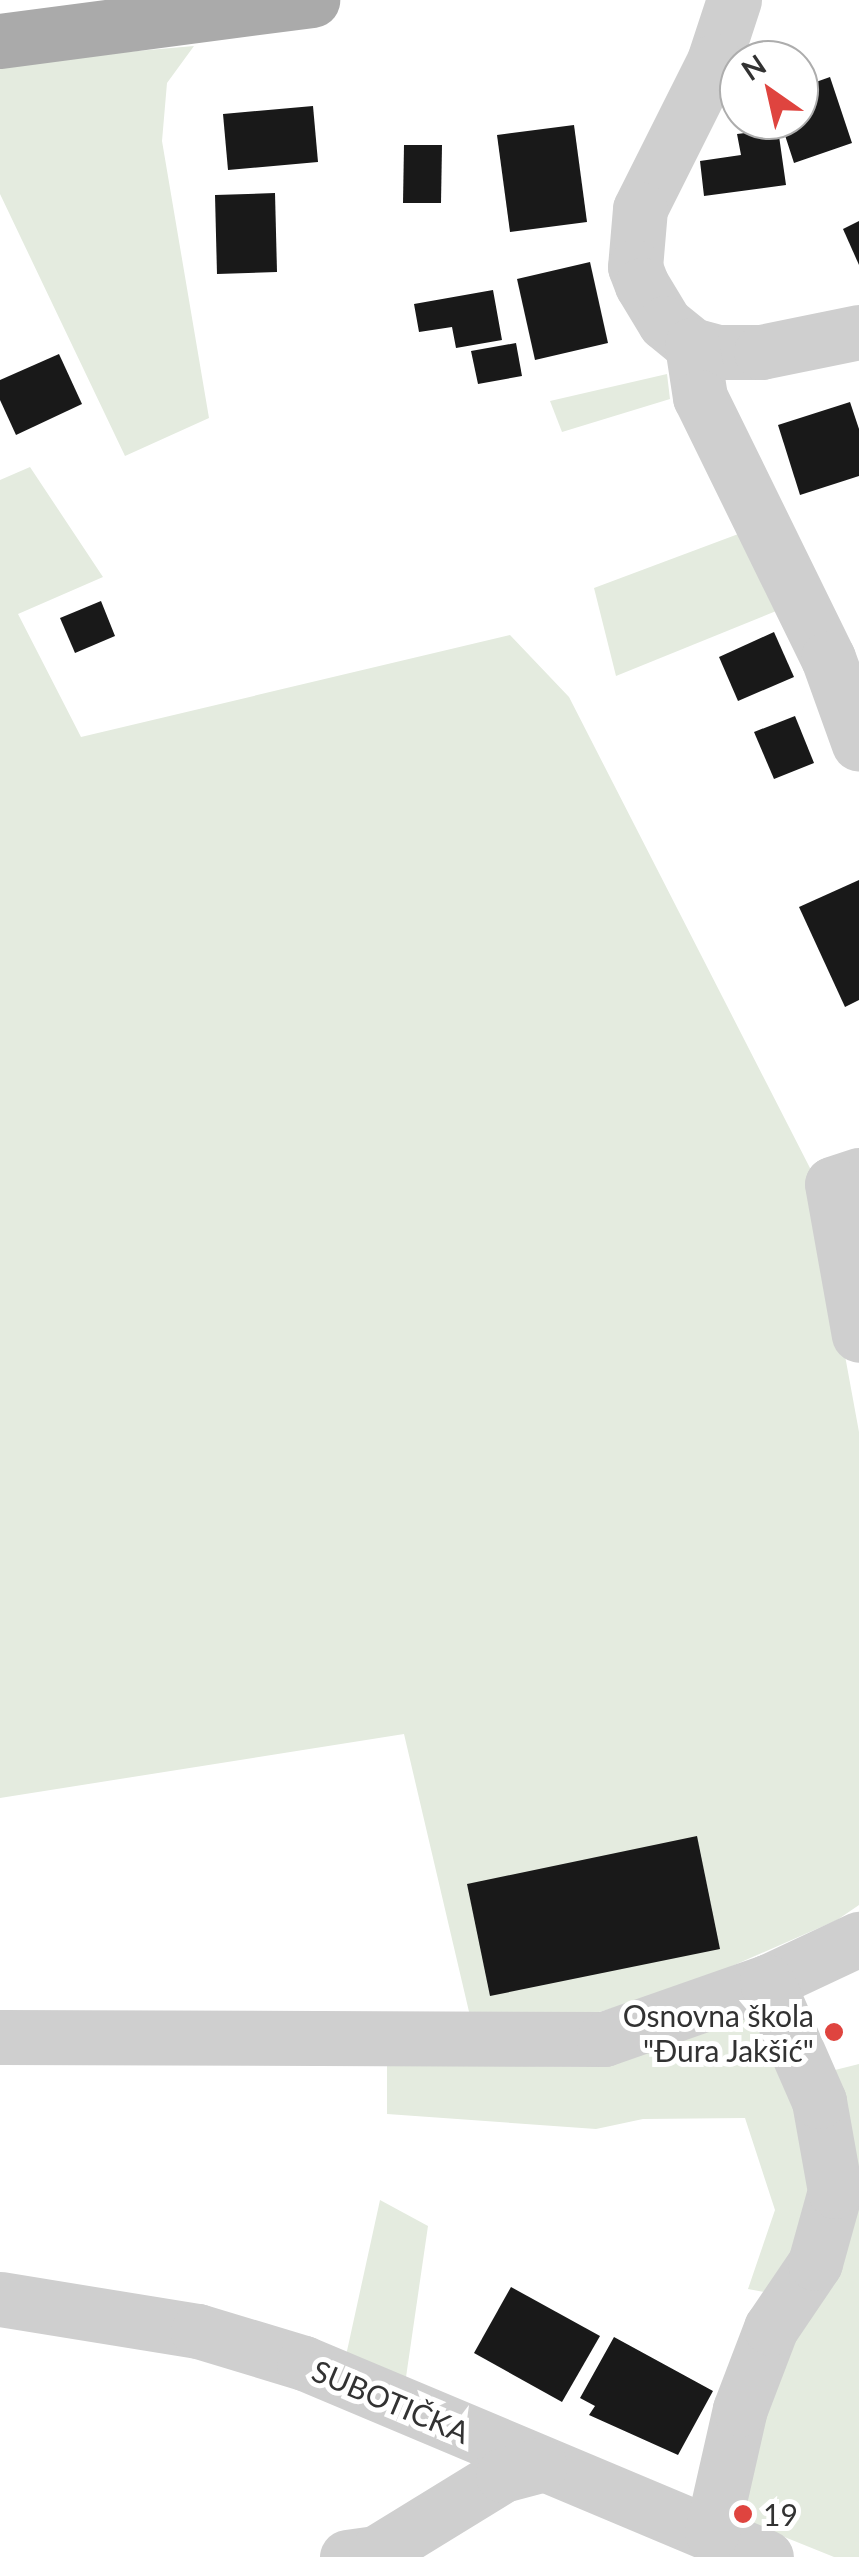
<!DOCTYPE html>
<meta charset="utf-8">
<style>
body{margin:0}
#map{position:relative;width:859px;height:2557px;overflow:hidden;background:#fff;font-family:Lato,sans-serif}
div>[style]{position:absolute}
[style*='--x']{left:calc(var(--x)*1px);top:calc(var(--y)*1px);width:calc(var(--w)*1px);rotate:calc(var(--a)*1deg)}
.green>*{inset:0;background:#e4ebdf}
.building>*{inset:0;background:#191919}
.minor>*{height:55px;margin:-27.5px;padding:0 27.5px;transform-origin:27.5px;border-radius:27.5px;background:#cfcfcf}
.major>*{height:55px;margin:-27.5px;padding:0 27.5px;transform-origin:27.5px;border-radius:27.5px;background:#aaa}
.dots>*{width:28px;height:28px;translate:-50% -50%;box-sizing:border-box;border:5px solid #fff;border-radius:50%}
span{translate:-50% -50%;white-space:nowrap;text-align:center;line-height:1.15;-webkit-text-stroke:10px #fff;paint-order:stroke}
.poi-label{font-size:30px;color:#323232}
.right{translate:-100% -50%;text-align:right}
.left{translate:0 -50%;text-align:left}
.street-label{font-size:30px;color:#323232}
.north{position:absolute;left:719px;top:40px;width:100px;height:100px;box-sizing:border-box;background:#fff;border:2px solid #adadad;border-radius:50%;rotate:326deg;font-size:28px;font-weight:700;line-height:40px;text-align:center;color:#323232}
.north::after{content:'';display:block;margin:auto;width:35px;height:45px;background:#df443f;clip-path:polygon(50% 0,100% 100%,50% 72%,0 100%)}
</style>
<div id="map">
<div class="green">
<div style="clip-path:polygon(194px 46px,167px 83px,162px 141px,209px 418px,125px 456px,0 194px,0 63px)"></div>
<div style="clip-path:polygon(667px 374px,670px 399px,562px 432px,550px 401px)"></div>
<div style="clip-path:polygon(30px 467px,103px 577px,18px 614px,81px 737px,510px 635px,569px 697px,811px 1170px,859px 1432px,859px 1905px,837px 1920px,682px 1988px,575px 2019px,470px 2016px,404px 1734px,0 1798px,0 480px)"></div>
<div style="clip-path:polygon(749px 530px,786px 607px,616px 676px,594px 588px)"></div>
<div style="clip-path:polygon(748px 2008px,812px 2144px,803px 2240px,770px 2293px,748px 2289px,775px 2210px,745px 2118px,643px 2119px,596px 2129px,387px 2114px,387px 2064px,585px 2067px)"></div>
<div style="clip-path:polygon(859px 2064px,859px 2557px,834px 2557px,730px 2515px,787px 2337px,827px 2072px)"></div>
<div style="clip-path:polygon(380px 2200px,428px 2226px,405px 2384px,345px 2360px)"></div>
</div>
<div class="building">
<div style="clip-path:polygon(830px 77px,852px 143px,794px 163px,780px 120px,799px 120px,799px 88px)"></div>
<div style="clip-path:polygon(313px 106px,318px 162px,228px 170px,223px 114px)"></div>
<div style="clip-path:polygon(574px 125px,587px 222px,510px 232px,497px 135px)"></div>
<div style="clip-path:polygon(778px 129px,786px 185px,704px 196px,700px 161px,741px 155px,737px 134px)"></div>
<div style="clip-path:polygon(404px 145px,442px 145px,441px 203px,403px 203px)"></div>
<div style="clip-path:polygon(275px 193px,277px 272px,217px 274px,215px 195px)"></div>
<div style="clip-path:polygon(859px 221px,859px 265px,843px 229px)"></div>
<div style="clip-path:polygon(590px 262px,608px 343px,535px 360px,517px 279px)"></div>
<div style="clip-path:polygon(493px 290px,502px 340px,456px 348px,452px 327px,419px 332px,414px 304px)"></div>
<div style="clip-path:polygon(516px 343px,522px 376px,478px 384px,471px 351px)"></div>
<div style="clip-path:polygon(59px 354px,82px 404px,16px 435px,0 400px,0 380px)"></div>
<div style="clip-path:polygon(850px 402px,859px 429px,859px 476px,800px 495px,778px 425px)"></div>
<div style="clip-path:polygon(101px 601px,115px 636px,75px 653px,60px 618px)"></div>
<div style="clip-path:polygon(774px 632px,794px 677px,738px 701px,719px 657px)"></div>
<div style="clip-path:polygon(795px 716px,814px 763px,774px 779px,754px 732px)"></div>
<div style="clip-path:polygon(859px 880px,859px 1000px,845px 1007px,799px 907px)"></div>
<div style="clip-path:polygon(697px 1836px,720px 1949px,490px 1996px,467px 1884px)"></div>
<div style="clip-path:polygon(511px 2287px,600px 2336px,562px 2402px,474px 2353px)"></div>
<div style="clip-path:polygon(614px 2337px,713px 2391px,678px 2455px,589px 2415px,595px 2406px,580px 2398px)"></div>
</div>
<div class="minor">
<div style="--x:734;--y:0;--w:64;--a:108.2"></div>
<div style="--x:714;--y:61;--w:165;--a:116.6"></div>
<div style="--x:640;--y:209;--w:58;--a:94.9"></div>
<div style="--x:635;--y:267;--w:19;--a:69"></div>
<div style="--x:642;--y:285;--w:44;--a:58.8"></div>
<div style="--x:665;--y:323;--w:35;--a:39"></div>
<div style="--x:692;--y:345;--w:28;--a:15"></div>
<div style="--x:719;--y:352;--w:42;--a:0"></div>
<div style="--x:761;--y:352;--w:100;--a:-11.5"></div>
<div style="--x:692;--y:345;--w:53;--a:81.3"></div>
<div style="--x:700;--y:397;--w:291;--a:63.9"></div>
<div style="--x:828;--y:658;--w:91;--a:70.2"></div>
<div style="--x:859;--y:1175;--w:28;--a:162"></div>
<div style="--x:832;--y:1184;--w:153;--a:79.9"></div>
<div style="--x:0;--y:2037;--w:604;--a:0.19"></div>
<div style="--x:604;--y:2039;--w:173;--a:-19.3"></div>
<div style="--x:767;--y:1982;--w:102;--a:-25.1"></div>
<div style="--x:0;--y:2299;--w:201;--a:9.2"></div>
<div style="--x:198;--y:2331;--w:111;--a:16.8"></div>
<div style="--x:304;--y:2363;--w:501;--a:22.78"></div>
<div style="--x:712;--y:2532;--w:126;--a:-77.2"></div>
<div style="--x:740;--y:2409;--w:87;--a:-69.1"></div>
<div style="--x:771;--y:2328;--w:78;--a:-55.9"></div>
<div style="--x:815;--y:2263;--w:75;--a:-74.5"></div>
<div style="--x:835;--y:2191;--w:91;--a:-100.1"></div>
<div style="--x:819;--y:2101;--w:130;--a:-113.6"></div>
<div style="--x:347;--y:2557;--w:29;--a:-8"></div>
<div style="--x:376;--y:2553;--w:149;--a:-31.6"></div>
<div style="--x:503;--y:2475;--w:38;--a:-15"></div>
</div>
<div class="major">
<div style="--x:0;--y:41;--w:315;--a:-7.5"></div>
</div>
<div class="dots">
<div style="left:834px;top:2032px;background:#df443f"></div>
<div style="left:743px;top:2514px;background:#df443f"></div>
</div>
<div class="poi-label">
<span class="right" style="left:814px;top:2032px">Osnovna škola<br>"Đura Jakšić"</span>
<span class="left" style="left:763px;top:2514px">19</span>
</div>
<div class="street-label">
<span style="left:391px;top:2401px;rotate:23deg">SUBOTIČKA</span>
</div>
<div class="north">N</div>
</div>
